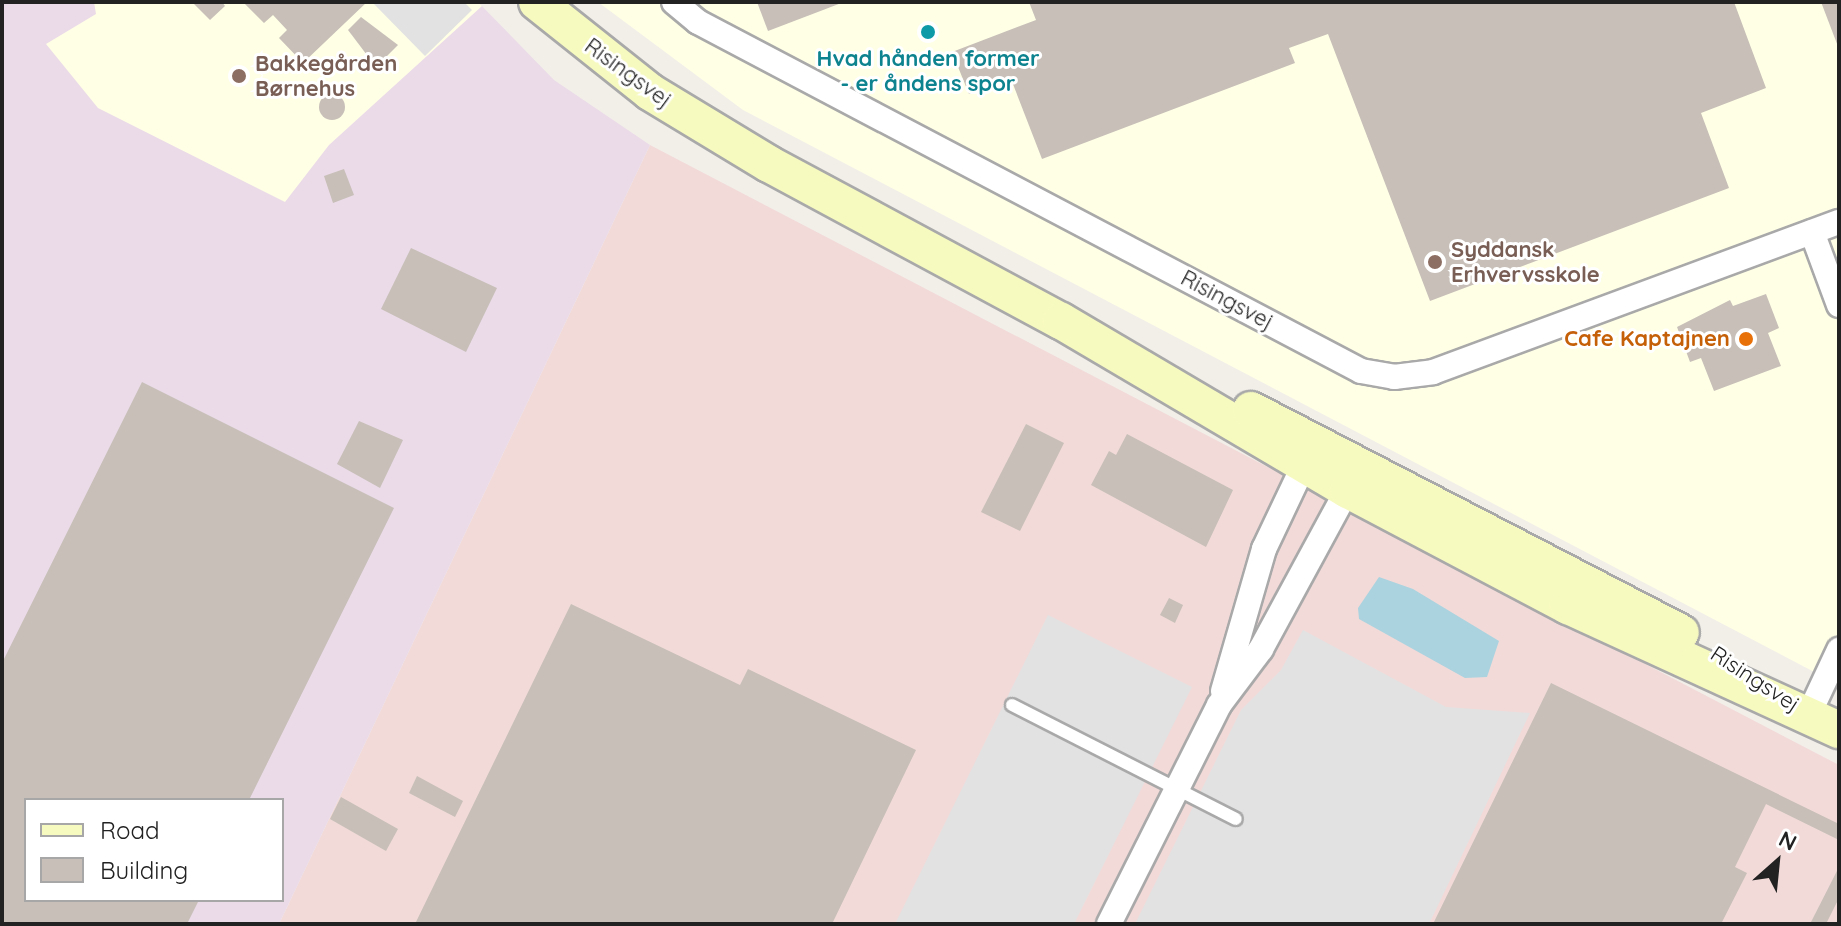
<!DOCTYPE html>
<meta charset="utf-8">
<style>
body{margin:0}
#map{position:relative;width:1841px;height:926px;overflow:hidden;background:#f2efe9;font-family:Quicksand,sans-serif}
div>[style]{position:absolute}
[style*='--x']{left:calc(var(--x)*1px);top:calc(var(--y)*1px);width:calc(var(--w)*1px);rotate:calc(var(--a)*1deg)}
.commercial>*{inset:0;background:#f2dad9}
.industrial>*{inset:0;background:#ebdbe8}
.education>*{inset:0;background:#ffffe5}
.parking>*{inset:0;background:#e2e2e2}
.water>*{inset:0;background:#aad3df}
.building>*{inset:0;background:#c7bfb8}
.round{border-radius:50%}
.roads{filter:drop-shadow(2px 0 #a9a9a9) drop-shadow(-2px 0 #a9a9a9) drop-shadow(0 2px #a9a9a9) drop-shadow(0 -2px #a9a9a9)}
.lane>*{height:12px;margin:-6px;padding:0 6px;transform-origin:6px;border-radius:6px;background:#fff}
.street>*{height:24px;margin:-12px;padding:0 12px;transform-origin:12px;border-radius:12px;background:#fff}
.secondary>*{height:36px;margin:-18px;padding:0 18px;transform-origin:18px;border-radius:18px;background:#f7fabf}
.dots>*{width:22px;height:22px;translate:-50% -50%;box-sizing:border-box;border:4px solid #fff;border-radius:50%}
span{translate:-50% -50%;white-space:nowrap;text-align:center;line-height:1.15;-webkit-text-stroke:6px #fff;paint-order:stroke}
.culture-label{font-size:22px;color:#0d838f;font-weight:700}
.education-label{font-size:22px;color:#785e54;font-weight:700}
.left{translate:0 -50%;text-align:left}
.street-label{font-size:22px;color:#222}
.food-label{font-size:22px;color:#c56008;font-weight:700}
.right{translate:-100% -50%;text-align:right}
.frame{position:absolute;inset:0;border:4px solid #222;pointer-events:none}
.legend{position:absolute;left:24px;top:798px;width:260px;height:104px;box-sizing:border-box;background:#fff;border:2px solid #a7a7a7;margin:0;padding:10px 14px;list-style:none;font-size:24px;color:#222}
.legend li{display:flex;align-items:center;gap:16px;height:40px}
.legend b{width:40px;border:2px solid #a7a7a7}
.north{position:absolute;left:1737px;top:822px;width:80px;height:80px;-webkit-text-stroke:6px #fff;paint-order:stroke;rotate:27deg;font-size:22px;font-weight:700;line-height:32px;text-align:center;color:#222}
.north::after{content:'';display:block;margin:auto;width:28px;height:36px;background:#222;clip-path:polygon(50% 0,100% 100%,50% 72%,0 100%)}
</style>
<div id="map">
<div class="commercial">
<div style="clip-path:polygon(650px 145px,1839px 765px,1839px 924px,279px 924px)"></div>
</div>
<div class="industrial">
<div style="clip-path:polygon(evenodd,2px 2px,478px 2px,554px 80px,650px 145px,279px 924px,2px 924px,2px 2px,26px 800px,282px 800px,282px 900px,26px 900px,26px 800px)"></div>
</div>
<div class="education">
<div style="clip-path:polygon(94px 2px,478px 2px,482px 6px,329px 145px,285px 202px,98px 108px,46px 44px,96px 14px)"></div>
<div style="clip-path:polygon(598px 2px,1839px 2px,1839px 685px,743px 110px)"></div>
</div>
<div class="parking">
<div style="clip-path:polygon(464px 2px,472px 10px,425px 56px,373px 3px)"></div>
<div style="clip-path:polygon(1048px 615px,1192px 687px,1074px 924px,895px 924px)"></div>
<div style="clip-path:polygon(1303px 630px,1446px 707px,1530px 713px,1429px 924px,1135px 924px,1241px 710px,1281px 670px)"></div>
</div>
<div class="water">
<div style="clip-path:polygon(1379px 577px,1413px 589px,1499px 641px,1487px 677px,1465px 678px,1359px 619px,1358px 608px)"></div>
</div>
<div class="building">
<div style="clip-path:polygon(192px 2px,222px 2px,225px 6px,210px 20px)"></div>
<div style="clip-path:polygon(243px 2px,367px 2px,303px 63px,279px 38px,287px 30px,273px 15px,264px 23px)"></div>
<div style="clip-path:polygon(757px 2px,844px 2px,768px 31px)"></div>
<div style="clip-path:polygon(1029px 2px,1734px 2px,1766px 88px,1701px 113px,1729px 188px,1430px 301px,1328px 34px,1289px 48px,1295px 63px,1042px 159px,1011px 79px,969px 94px,952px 52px,1036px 20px)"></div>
<div style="clip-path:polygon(1821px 2px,1839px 2px,1839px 49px)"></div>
<div style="clip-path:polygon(361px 17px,398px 45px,376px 67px,348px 30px)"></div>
<div class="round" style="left:319px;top:94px;width:26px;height:26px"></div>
<div style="clip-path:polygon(344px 169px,354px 195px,333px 203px,324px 176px)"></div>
<div style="clip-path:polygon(411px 248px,497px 288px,466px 352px,381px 309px)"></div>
<div style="clip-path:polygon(1766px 294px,1779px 328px,1768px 333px,1781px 366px,1714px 391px,1701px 358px,1690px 362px,1677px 327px,1730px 300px,1733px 306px)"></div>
<div style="clip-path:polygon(142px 382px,394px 508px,249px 800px,26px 800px,26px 900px,199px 900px,187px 924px,2px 924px,2px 663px)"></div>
<div style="clip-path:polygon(359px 421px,403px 440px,380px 488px,337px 464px)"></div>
<div style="clip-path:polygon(1026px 424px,1064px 443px,1020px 531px,981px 512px)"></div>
<div style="clip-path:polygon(1127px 434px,1233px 490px,1206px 547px,1091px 485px,1109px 451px,1116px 455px)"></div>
<div style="clip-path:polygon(1169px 598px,1183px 605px,1175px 623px,1160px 615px)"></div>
<div style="clip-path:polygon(571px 604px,740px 685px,748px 669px,916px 750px,832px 924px,415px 924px)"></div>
<div style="clip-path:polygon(1551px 683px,1839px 824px,1839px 840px,1766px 804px,1735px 867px,1747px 873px,1721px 924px,1433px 924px)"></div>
<div style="clip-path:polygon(417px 776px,463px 801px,455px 817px,409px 793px)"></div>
<div style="clip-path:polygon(341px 797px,398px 829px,386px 851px,330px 819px)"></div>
<div style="clip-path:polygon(1839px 867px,1839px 898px,1826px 924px,1810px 924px)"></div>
</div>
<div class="roads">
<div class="lane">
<div style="--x:1012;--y:705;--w:251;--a:27"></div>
</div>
<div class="street">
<div style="--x:674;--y:2;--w:31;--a:40"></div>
<div style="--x:698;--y:22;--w:749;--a:27.76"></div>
<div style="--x:1361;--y:371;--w:34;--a:10"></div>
<div style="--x:1394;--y:377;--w:39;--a:-7"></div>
<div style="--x:1433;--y:372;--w:433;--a:-20.3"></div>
<div style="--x:1812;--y:232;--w:78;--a:69.7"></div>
<div style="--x:1223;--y:691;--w:148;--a:-73.9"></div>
<div style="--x:1264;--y:549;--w:107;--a:-64.6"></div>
<div style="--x:1809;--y:714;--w:71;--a:-64.9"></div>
<div style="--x:1109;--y:924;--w:245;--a:-63.3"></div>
<div style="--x:1219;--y:705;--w:70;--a:-53.1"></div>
<div style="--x:1261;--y:649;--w:195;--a:-61.5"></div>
</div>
<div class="secondary">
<div style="--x:537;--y:2;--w:144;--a:38.5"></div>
<div style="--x:650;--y:92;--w:139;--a:31.2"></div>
<div style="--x:769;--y:164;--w:332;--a:28.3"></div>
<div style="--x:1061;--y:321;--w:333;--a:30.5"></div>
<div style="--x:1348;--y:490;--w:249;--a:27.8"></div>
<div style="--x:1568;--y:606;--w:298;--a:24.6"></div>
<div style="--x:1251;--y:410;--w:484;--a:27.4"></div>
</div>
</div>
<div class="dots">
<div style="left:928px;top:32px;background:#0f9aa8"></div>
<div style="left:239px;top:76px;background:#8d6e63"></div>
<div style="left:1435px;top:262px;background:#8d6e63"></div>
<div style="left:1746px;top:339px;background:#e8710a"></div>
</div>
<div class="culture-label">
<span style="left:928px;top:71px">Hvad hånden former<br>- er åndens spor</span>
</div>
<div class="education-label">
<span class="left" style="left:255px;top:76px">Bakkegården<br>Børnehus</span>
<span class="left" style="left:1451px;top:262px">Syddansk<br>Erhvervsskole</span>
</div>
<div class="street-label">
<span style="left:628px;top:73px;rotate:36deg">Risingsvej</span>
<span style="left:1227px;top:300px;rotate:28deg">Risingsvej</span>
<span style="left:1755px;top:679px;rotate:33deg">Risingsvej</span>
</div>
<div class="food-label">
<span class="right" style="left:1730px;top:339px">Cafe Kaptajnen</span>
</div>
<div class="frame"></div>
<ul class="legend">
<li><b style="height:10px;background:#f7fabf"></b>Road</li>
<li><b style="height:22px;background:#c7bfb8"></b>Building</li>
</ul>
<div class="north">N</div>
</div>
